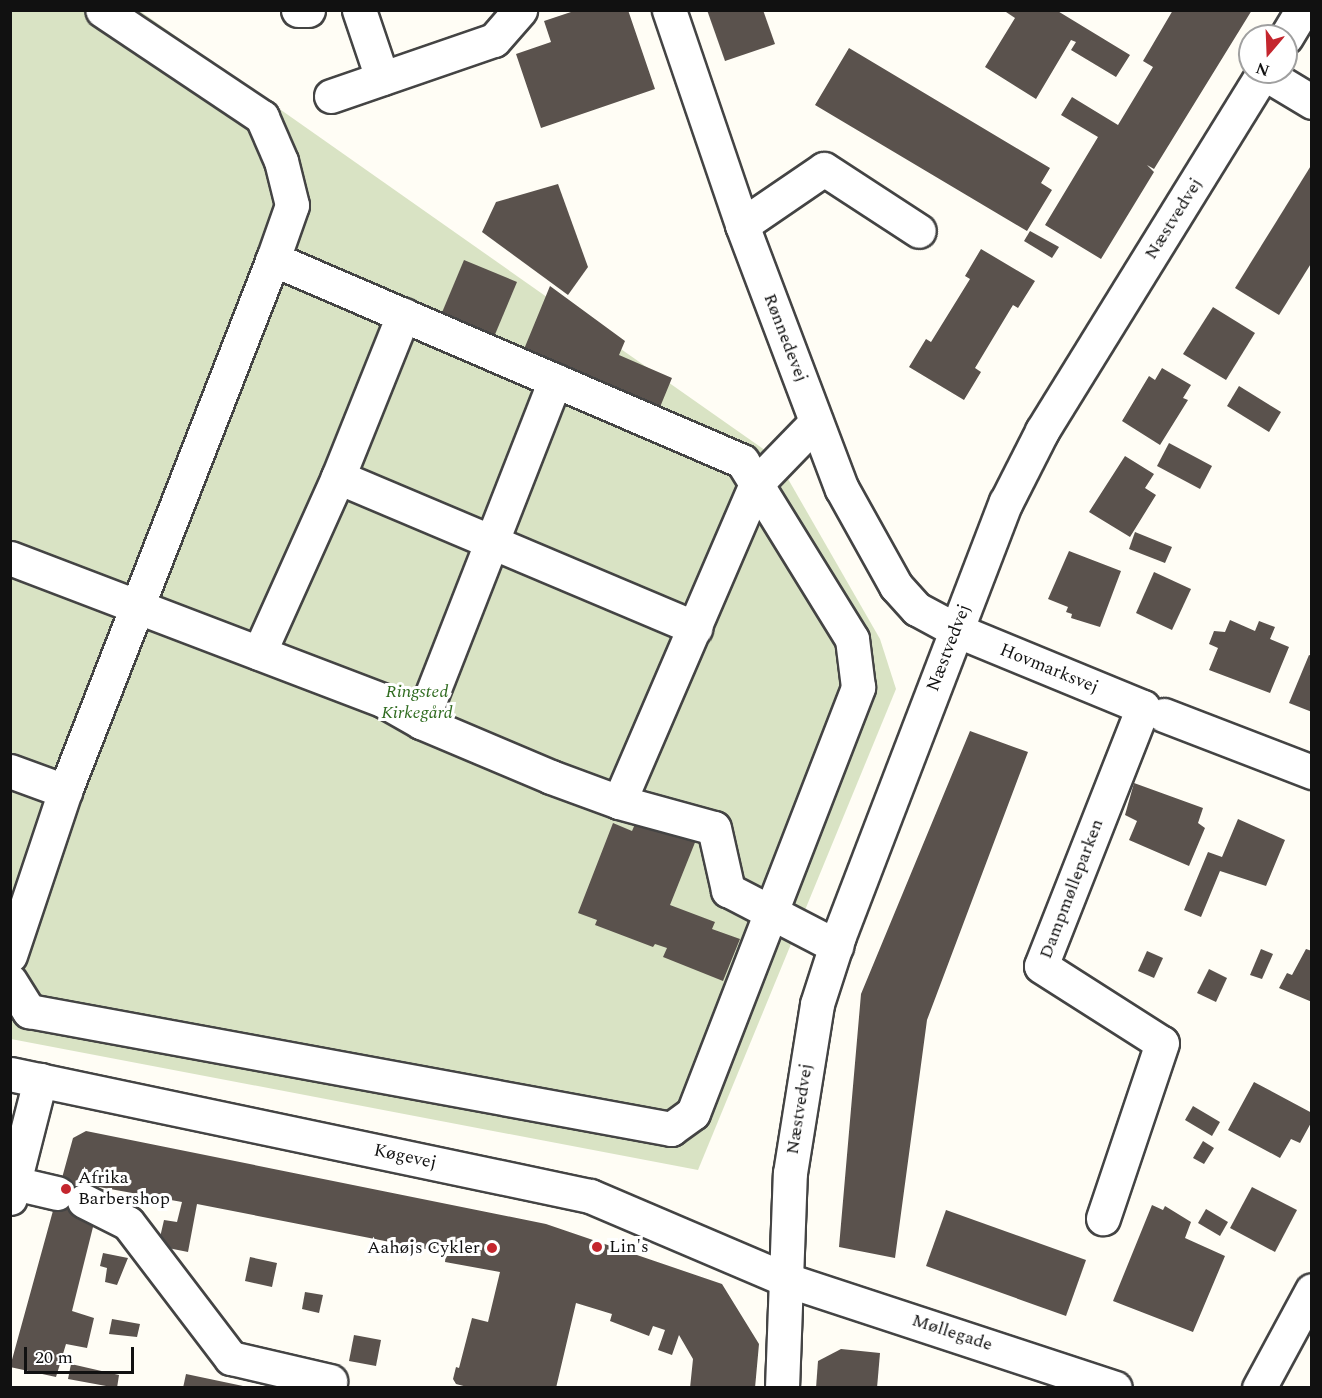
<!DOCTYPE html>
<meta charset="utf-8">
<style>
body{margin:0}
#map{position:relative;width:1322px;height:1398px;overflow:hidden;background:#fffdf5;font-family:Spectral,serif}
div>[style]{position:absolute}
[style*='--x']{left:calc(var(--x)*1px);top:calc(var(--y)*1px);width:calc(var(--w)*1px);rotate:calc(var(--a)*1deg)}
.cemetery>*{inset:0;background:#d9e3c4}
.building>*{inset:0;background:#5a524d}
.roads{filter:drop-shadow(2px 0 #444) drop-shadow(-2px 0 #444) drop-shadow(0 2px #444) drop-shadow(0 -2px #444)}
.minor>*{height:33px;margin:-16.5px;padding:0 16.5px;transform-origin:16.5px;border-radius:16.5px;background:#fff}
.dots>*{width:16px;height:16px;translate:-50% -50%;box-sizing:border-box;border:3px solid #fff;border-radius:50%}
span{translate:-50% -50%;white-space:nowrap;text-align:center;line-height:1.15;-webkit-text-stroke:6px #fff;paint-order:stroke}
.street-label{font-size:18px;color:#111}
.park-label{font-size:18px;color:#2f6b1f;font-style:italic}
.poi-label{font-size:18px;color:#111}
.left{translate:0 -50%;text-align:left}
.right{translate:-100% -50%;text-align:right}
.frame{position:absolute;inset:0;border:12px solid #111;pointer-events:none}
.north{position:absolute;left:1238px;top:24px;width:60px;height:60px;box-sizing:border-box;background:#fff;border:2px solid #a0a0a0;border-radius:50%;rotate:199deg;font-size:16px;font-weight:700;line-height:24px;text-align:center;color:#111}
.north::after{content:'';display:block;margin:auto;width:21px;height:27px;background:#c4262e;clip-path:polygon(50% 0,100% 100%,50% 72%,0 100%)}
.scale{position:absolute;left:24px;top:1347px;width:110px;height:27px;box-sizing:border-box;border:3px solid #111;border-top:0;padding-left:8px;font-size:18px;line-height:21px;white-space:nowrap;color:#111;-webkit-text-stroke:4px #fff;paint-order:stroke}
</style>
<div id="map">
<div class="cemetery">
<div style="clip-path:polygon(10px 11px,140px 11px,776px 458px,880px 639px,896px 689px,698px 1170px,11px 1039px)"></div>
</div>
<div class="building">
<div style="clip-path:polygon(577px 10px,628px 10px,655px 89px,541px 128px,516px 54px,551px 42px,544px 21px)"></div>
<div style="clip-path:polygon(707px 10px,763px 10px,775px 44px,725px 61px)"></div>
<div style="clip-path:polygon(1003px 10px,1056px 10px,1130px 55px,1116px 77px,1071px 50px,1076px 42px,1071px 40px,1036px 99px,985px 67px,1015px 18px)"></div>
<div style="clip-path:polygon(1173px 10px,1252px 10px,1154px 169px,1147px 165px,1154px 172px,1101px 259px,1045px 225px,1098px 137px,1061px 115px,1072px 97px,1118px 125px,1153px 67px,1143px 61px)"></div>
<div style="clip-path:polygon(849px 48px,1050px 168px,1041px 183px,1052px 190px,1027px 231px,815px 105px)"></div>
<div style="clip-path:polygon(1312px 164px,1312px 262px,1279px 315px,1235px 288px)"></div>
<div style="clip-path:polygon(558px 184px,588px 267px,568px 295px,482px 232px,496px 202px)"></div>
<div style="clip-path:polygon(1030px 231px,1059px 247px,1052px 258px,1024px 241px)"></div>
<div style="clip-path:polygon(981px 249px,1035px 281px,1018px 308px,1013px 305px,975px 368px,981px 372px,964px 400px,909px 367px,926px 339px,931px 342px,970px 279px,965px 276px)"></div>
<div style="clip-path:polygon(464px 260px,517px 282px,491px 344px,438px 322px)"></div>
<div style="clip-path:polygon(550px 286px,625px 341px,619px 355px,672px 378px,658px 412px,522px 354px)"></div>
<div style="clip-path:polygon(1213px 307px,1255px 333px,1226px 380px,1183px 354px)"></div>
<div style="clip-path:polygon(1162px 368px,1191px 385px,1183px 398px,1188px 400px,1160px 445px,1122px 421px,1149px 376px,1155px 380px)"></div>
<div style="clip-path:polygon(1239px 386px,1281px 412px,1269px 432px,1227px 406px)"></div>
<div style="clip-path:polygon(1169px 443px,1212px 466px,1200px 489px,1157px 466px)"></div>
<div style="clip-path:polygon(1125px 456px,1154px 474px,1145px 488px,1156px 495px,1130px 537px,1089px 512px)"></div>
<div style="clip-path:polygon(1135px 532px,1172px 547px,1165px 563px,1129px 549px)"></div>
<div style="clip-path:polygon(1069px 551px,1121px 571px,1100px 627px,1071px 618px,1072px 614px,1066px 612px,1068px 607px,1048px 599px)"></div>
<div style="clip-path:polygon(1154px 572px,1191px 589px,1172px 630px,1136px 613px)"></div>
<div style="clip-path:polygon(1230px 620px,1255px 631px,1259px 621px,1275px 627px,1270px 639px,1289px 647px,1270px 693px,1209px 670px,1218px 648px,1209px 644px,1214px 631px,1225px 632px)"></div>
<div style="clip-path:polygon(1309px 655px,1312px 656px,1312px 712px,1289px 703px)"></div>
<div style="clip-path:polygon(970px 731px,1028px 752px,927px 1020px,895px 1258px,839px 1247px,861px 994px)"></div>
<div style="clip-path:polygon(1134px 783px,1203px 808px,1198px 823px,1205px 828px,1189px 866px,1129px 840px,1137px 821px,1125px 815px)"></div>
<div style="clip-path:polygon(638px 817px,696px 840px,670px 905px,715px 922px,712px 929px,740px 939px,723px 981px,663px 957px,667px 948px,655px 944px,653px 947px,595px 925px,597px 920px,578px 913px,613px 823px,632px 831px)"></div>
<div style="clip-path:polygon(1238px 819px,1285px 840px,1266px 886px,1220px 871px,1201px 917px,1184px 910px,1208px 852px,1222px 857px)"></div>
<div style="clip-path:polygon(1261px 949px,1273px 954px,1262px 979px,1250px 975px)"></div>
<div style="clip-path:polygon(1306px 949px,1312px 951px,1312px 1002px,1279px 988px,1287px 973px,1292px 975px)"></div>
<div style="clip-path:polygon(1147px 951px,1163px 958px,1154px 978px,1138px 971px)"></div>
<div style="clip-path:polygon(1209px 969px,1227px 978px,1216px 1002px,1197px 993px)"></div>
<div style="clip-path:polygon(1254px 1082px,1312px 1113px,1312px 1121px,1300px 1143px,1291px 1139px,1280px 1158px,1228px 1130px)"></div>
<div style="clip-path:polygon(1193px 1106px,1220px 1122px,1212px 1136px,1185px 1120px)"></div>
<div style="clip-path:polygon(86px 1131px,546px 1224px,722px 1284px,759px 1344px,755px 1388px,690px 1388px,693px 1359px,679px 1335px,672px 1355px,658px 1350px,665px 1330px,653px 1326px,649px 1336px,610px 1321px,612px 1314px,576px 1303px,556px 1388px,471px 1388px,456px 1384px,453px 1379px,456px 1367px,459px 1368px,472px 1318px,488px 1322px,500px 1272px,445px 1262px,446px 1253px,197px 1204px,188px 1252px,158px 1246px,164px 1220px,177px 1222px,182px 1202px,88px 1185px,80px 1215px,95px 1219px,72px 1311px,94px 1318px,87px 1348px,66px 1344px,56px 1377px,10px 1367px,73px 1138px)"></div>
<div style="clip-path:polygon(1203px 1141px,1214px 1148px,1204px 1164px,1193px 1158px)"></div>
<div style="clip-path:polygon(1252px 1187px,1297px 1210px,1275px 1252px,1230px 1228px)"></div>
<div style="clip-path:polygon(1152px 1205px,1163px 1210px,1165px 1206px,1191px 1222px,1185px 1238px,1225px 1256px,1193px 1332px,1113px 1301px)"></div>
<div style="clip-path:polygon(1206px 1209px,1228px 1222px,1220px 1236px,1198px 1223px)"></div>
<div style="clip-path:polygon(946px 1210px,1086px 1260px,1066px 1316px,926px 1266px)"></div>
<div style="clip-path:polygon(103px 1253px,128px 1258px,117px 1285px,105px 1282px,107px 1268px,100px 1266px)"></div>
<div style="clip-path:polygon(250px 1257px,277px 1263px,272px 1287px,245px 1281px)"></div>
<div style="clip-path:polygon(305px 1292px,323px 1295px,319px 1313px,302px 1309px)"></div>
<div style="clip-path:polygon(112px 1319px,140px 1324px,137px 1337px,109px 1334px)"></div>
<div style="clip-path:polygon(354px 1335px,381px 1340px,376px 1366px,349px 1361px)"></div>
<div style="clip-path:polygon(841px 1349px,880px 1353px,877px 1388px,816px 1388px,818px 1361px)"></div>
<div style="clip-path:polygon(71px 1364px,119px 1375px,117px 1388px,68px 1379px)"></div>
<div style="clip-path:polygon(186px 1374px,243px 1386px,243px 1388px,183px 1388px)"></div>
</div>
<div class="roads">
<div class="minor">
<div style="--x:298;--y:10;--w:10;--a:0"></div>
<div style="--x:359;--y:10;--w:72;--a:71.3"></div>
<div style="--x:669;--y:10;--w:227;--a:71.2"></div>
<div style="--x:742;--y:225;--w:282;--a:69.3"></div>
<div style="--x:842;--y:489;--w:111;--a:60.9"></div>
<div style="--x:896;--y:586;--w:31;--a:48"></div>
<div style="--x:917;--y:609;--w:44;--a:28.3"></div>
<div style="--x:956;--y:630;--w:202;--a:22.4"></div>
<div style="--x:1143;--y:707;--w:278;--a:111.5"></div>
<div style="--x:1041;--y:966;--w:143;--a:32.5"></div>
<div style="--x:1162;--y:1043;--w:185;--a:108.6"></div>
<div style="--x:1286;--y:37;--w:31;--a:-59"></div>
<div style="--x:1264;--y:73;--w:56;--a:31.1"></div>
<div style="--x:331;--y:96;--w:172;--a:-19"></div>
<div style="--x:494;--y:40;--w:40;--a:-49"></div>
<div style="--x:742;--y:225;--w:99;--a:-34.3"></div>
<div style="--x:824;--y:169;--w:113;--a:33.1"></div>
<div style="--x:338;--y:477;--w:388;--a:22.9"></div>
<div style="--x:10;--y:558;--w:400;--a:20.9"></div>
<div style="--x:384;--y:701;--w:43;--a:29.6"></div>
<div style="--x:421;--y:722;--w:141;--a:22.9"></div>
<div style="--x:551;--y:777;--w:72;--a:20.2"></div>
<div style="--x:619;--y:802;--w:98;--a:15.3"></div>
<div style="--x:714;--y:828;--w:64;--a:77.3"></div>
<div style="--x:728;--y:890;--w:122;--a:27.4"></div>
<div style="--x:259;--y:653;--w:193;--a:-65.8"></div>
<div style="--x:338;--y:477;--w:175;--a:-68.1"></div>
<div style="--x:1164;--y:715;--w:159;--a:21.1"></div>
<div style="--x:421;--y:722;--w:367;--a:-68.6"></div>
<div style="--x:10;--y:771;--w:59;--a:20"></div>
<div style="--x:65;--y:791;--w:173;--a:108.5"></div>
<div style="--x:65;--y:791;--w:571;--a:-68.65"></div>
<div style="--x:619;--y:802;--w:346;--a:-66.7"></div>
<div style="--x:756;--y:484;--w:86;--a:-45.9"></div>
<div style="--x:10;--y:981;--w:36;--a:58"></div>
<div style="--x:29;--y:1011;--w:653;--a:10.41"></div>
<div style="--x:671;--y:1129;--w:27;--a:-36"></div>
<div style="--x:693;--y:1113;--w:457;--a:-68.8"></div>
<div style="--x:858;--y:687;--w:48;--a:-97.1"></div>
<div style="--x:852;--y:639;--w:209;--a:-121.7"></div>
<div style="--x:742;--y:461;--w:511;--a:-156.7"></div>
<div style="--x:273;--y:259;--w:57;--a:-70.6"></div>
<div style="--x:292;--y:205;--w:45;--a:-104"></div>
<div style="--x:281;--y:161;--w:48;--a:-113.4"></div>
<div style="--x:262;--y:117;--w:192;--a:-146.2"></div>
<div style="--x:10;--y:1074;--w:593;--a:11.88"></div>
<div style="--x:590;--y:1196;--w:214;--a:23.1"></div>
<div style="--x:787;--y:1280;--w:345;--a:18.2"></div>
<div style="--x:14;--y:1183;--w:44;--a:13.1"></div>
<div style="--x:10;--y:1198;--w:122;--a:-75.7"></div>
<div style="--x:84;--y:1201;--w:49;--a:26.6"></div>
<div style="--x:128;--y:1223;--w:170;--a:52.7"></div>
<div style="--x:231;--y:1358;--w:102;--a:13.1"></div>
<div style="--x:782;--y:1388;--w:215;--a:-87.9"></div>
<div style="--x:790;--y:1173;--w:171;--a:-80.9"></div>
<div style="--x:817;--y:1004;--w:71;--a:-72.1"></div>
<div style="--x:839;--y:936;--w:465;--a:-69"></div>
<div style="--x:1006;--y:502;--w:80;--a:-63.1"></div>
<div style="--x:1042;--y:431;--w:422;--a:-58.3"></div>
<div style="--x:1259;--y:1388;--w:111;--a:-61.6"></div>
</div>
</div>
<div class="dots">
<div style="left:66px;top:1189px;background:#c4262e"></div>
<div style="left:597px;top:1247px;background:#c4262e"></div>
<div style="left:492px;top:1248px;background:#c4262e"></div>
</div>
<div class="street-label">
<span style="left:1174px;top:219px;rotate:-58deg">Næstvedvej</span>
<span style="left:785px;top:338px;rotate:69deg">Rønnedevej</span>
<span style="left:949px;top:648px;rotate:-69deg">Næstvedvej</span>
<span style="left:1049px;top:669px;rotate:22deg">Hovmarksvej</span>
<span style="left:1072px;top:889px;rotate:-69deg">Dampmølleparken</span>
<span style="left:800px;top:1109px;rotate:-81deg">Næstvedvej</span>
<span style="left:405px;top:1157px;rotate:12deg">Køgevej</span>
<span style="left:952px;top:1333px;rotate:18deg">Møllegade</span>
</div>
<div class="park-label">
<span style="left:417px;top:703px">Ringsted<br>Kirkegård</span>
</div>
<div class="poi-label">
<span class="left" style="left:78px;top:1189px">Afrika<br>Barbershop</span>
<span class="left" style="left:609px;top:1247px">Lin's</span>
<span class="right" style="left:480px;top:1248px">Aahøjs Cykler</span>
</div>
<div class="frame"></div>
<div class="north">N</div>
<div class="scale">20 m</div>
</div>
